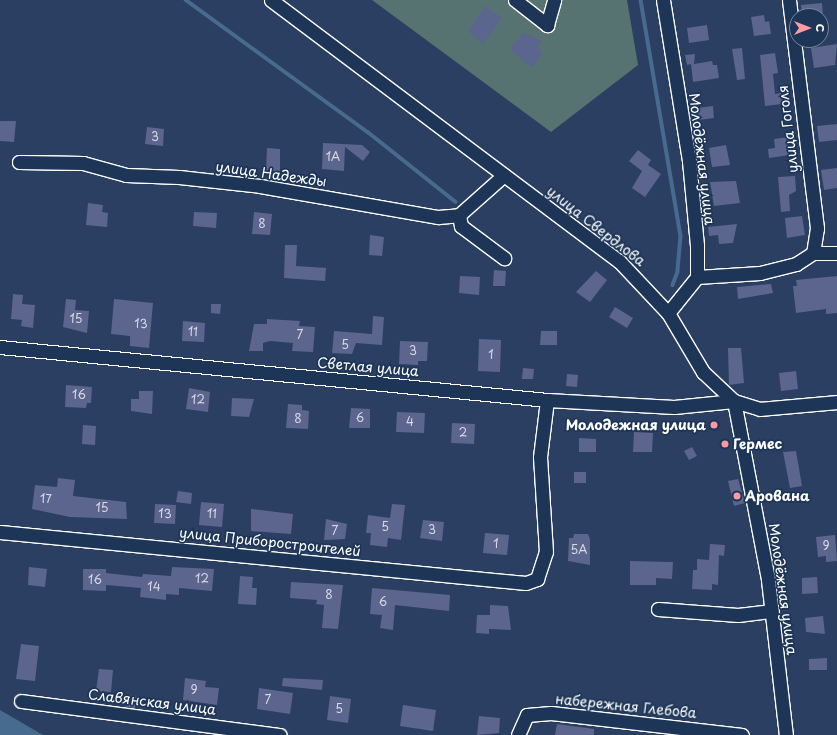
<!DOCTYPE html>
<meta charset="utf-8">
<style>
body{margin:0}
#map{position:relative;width:837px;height:735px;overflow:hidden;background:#2a3f62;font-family:"Playpen Sans",sans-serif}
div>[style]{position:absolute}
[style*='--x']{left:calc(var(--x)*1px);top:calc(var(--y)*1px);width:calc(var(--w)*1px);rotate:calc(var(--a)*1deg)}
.green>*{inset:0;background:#567372}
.water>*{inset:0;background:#476b8e}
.stream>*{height:3.5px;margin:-1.75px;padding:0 1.75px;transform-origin:1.75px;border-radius:1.75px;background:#476b8e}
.building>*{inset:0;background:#5c658d}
.roads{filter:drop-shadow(1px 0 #fff) drop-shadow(-1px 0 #fff) drop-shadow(0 1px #fff) drop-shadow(0 -1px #fff)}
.minor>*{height:13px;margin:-6.5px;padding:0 6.5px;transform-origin:6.5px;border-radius:6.5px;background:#1d3557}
.dots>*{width:11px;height:11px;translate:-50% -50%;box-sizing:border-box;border:2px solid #1d3557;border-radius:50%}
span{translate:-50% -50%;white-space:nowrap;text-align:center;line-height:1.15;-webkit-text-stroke:3.5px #1d3557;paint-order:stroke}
.number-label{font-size:12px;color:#d6d8e2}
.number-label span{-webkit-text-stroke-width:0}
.street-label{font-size:14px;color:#fff}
.poi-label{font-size:14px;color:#fff;font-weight:700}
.right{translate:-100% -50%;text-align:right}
.left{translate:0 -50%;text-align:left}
.north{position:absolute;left:789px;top:8px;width:40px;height:40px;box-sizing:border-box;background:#1d3557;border:1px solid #77869a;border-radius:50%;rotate:90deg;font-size:11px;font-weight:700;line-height:16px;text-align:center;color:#fff}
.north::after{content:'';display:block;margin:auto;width:14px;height:18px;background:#ff9aa2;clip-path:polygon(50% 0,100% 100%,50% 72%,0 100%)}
</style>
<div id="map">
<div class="green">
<div style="clip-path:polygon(372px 0,627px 0,638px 65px,551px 132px)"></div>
</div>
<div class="water">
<div style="clip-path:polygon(0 710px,43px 735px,0 735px)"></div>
</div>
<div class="stream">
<div style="--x:186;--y:0;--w:225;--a:36"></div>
<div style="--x:368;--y:132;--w:112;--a:38.5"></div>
<div style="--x:641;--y:0;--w:239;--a:80.4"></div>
<div style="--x:681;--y:236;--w:36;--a:95"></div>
<div style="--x:678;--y:272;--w:14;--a:111"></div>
</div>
<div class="building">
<div style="clip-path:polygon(822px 3px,823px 16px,802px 16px,801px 5px)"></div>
<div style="clip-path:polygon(485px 6px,502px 18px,483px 44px,468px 31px)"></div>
<div style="clip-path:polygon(764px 15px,765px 22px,769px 21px,771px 34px,754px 36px,751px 17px)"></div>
<div style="clip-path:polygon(707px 25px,709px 40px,689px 43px,687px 28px)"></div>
<div style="clip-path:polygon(523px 33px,542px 41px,537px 47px,543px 53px,532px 68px,510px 50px)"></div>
<div style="clip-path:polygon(837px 44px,835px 65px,814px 68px,811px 48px)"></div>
<div style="clip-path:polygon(742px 48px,745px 79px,737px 80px,732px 49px)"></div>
<div style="clip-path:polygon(775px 53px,778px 73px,773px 74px,775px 94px,781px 93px,782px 104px,765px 106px,760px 55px)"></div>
<div style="clip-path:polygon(695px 54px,694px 64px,712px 61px,713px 65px,717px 65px,719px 78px,693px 82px,691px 64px,687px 65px,685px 55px)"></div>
<div style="clip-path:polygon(713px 106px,714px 118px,699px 120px,698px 108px)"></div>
<div style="clip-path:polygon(0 121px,16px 121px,14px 142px,0 141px)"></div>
<div style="clip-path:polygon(837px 124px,837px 140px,819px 142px,817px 126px)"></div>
<div style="clip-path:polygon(147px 127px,164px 129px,163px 146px,145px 144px)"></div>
<div style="clip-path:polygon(788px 137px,790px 155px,769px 158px,768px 149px,775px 148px,774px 139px)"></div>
<div style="clip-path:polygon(323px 143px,362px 145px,370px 152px,363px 161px,345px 147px,344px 171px,322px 169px)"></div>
<div style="clip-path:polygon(726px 145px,730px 165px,712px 167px,709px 148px)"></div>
<div style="clip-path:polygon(267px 148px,280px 149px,280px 171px,266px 171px)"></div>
<div style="clip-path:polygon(638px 150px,651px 160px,648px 165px,661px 174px,645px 197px,632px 188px,642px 171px,629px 161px)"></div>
<div style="clip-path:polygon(837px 168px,837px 188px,824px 190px,821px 170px)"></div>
<div style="clip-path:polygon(795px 176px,796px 191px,789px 195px,790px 211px,781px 212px,778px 177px)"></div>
<div style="clip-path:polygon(736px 181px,740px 203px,714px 206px,710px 182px)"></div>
<div style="clip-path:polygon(88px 203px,103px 205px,102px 212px,108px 213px,107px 227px,86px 225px)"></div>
<div style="clip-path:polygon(194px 212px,217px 213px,216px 228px,193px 226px)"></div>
<div style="clip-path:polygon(254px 212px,272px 214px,270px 235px,252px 234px)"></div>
<div style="clip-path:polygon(802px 216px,805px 235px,787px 238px,785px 218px)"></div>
<div style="clip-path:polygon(737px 224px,733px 243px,719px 244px,718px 235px,709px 236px,708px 227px)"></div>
<div style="clip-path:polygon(370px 235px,384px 237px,382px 256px,369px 255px)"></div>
<div style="clip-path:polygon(285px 245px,297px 245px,296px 266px,326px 268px,325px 281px,284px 278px)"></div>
<div style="clip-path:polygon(494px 270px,506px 271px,505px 286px,493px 286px)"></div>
<div style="clip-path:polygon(596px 271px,607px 280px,590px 302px,576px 292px)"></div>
<div style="clip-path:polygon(460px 276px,480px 277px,479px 295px,459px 293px)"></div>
<div style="clip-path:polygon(837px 276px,837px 313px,826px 314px,826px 309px,796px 313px,793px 286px,797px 286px,796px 280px)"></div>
<div style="clip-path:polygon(771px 284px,773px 293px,738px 299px,737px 287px)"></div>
<div style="clip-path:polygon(13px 294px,23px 295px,22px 304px,35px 305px,33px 328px,21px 326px,22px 320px,11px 319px)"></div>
<div style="clip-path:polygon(66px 299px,76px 300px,75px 310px,89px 311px,87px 333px,63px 327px)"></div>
<div style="clip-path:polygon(114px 299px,153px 303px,149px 348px,130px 346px,130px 336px,111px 334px)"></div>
<div style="clip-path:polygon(211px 304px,221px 304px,220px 314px,211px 313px)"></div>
<div style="clip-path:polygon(615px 307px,633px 318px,627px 328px,609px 317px)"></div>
<div style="clip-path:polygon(373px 316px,384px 317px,382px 345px,356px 343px,352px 354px,332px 353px,334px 331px,372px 334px)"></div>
<div style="clip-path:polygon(267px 319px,300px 321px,299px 326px,315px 327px,313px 352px,292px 351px,293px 343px,270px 341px,263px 343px,263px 351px,249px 351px,254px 324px,267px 324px)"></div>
<div style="clip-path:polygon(183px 321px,205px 323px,204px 342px,182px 341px)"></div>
<div style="clip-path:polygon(541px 331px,557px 331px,557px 345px,540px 345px)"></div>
<div style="clip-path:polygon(479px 339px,501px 340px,500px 372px,478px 371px)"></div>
<div style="clip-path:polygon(400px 341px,428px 342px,427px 361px,418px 361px,418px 365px,399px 364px)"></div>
<div style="clip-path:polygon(728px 348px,741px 348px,744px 383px,729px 385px)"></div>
<div style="clip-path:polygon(523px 368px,534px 369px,533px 379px,522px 379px)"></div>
<div style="clip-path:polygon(796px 371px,798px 389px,781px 391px,779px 373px)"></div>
<div style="clip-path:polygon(567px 374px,578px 375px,577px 387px,566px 386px)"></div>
<div style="clip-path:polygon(66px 385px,92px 387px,91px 403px,87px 403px,86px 408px,65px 407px)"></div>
<div style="clip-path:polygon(189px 388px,210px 392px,208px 412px,186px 409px)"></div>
<div style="clip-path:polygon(139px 391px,153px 391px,152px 414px,131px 411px,131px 399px,139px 399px)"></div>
<div style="clip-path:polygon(232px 398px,254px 399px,249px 417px,231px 416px)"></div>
<div style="clip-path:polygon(288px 404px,302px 405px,302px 410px,309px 411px,308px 429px,286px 428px)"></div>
<div style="clip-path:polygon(351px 408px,370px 409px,370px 428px,349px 428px)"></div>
<div style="clip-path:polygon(397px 412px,425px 413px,424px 433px,396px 432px)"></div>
<div style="clip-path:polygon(452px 423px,475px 424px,474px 444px,451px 443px)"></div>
<div style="clip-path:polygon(83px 425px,96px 426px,95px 445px,82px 444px)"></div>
<div style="clip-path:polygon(634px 432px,653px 433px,652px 452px,633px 452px)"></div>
<div style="clip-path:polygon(579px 438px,596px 439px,596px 452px,579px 452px)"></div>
<div style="clip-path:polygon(692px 447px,697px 456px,689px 460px,684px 451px)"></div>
<div style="clip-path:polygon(796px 451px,802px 486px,790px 488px,783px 452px)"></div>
<div style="clip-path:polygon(574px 472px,586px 472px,586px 483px,574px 483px)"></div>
<div style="clip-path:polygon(58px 478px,75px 480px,73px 496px,126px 502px,127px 519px,70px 517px,32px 509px,35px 485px,57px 487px)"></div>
<div style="clip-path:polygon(738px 479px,745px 503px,734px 506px,728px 481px)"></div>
<div style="clip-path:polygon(178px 491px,192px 493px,191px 504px,176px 502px)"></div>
<div style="clip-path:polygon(201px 502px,224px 504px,222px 527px,199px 525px)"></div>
<div style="clip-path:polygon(155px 504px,176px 505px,175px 524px,154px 523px)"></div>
<div style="clip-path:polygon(392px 504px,405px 505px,401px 540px,388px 538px,387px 547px,370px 545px,371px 533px,366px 533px,368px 515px,390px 518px)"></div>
<div style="clip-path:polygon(251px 509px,293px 514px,291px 534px,251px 531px)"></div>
<div style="clip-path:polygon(326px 519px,347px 524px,345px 539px,324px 540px)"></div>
<div style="clip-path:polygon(423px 520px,444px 522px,442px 541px,420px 538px)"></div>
<div style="clip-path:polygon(485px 533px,509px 535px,507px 555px,483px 553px)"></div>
<div style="clip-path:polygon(574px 534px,588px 534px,590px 539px,590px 565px,568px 561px,569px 538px,573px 538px)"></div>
<div style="clip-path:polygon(835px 535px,837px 561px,826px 562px,826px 556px,818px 557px,816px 537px)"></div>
<div style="clip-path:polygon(710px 544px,725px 545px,724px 556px,719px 555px,718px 585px,712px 584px,712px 590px,692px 589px,693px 570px,697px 570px,697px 559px,709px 560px)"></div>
<div style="clip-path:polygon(630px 561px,673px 562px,672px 579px,656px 578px,656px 585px,630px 585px)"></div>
<div style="clip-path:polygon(29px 567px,47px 569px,45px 587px,28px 585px)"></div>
<div style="clip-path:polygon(172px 567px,214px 569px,212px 591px,179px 588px,179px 595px,166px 594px,166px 600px,140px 597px,141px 588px,106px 585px,106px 591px,83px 590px,83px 569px,106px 569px,106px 573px,142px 577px,143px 574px,171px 576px)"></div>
<div style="clip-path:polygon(240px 576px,253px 577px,252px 588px,257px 588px,256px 605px,238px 604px)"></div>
<div style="clip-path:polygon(817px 577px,818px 593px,802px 594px,802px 578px)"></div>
<div style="clip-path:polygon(291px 582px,343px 585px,338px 629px,322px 628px,324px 605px,316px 604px,317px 600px,290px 598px)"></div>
<div style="clip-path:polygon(372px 588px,450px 595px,449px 611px,395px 605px,393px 630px,380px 628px,382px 615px,370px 614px)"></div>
<div style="clip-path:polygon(490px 605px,508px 606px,511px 630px,489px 629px,489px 634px,476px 633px,477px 615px,490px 615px)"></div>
<div style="clip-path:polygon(823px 616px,825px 634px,806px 632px,805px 618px)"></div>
<div style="clip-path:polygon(21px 644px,39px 646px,35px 681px,16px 679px)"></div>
<div style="clip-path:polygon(827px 658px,827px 670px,809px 670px,809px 659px)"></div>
<div style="clip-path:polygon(99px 669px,113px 670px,111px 692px,96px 691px)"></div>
<div style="clip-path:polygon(185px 678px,206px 681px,205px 687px,219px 688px,217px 705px,183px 700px)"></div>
<div style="clip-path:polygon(283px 678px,323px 680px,322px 690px,282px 686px)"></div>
<div style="clip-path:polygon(259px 688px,293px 693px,290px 714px,257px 709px)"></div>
<div style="clip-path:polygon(127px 695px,137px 696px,135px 708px,126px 707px)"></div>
<div style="clip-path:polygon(330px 696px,351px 699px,348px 723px,327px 720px)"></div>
<div style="clip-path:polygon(403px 705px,436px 710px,433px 731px,400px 726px)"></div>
<div style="clip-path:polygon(479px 716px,500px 718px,499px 733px,477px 735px)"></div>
<div style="clip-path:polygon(557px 724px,594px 729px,594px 735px,555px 735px)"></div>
</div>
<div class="roads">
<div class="minor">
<div style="--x:271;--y:0;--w:435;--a:36.9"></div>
<div style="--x:619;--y:261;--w:71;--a:46.7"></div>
<div style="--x:668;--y:313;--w:69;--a:59.3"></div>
<div style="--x:703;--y:372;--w:42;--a:43.1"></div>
<div style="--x:734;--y:401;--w:27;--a:17"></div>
<div style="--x:760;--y:409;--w:77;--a:-5.2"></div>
<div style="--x:515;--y:0;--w:41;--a:38"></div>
<div style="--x:547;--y:25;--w:26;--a:-74"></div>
<div style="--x:663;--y:0;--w:163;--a:80.8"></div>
<div style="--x:689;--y:161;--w:84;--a:84.6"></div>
<div style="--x:697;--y:245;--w:32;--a:90"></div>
<div style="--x:697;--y:277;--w:46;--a:128.9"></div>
<div style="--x:789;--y:0;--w:230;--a:83"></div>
<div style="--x:817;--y:228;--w:25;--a:99"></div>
<div style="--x:19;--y:162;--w:64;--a:0.9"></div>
<div style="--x:83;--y:163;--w:45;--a:15.6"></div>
<div style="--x:126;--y:175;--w:53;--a:2.2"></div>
<div style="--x:179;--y:177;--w:81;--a:6.3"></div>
<div style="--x:260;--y:186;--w:181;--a:9.9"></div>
<div style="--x:438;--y:217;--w:21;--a:-5"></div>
<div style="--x:459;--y:215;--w:60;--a:-41.6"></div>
<div style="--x:459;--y:215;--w:11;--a:80"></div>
<div style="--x:461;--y:226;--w:54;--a:36.7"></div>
<div style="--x:697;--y:277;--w:63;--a:-3.6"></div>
<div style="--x:760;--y:273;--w:37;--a:-14"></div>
<div style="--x:796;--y:264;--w:20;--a:-33"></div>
<div style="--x:813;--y:253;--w:24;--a:0"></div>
<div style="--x:0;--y:347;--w:550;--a:5.53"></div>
<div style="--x:547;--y:400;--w:127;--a:3.2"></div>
<div style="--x:674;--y:407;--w:60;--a:-5.7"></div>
<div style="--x:734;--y:401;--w:182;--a:79.2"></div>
<div style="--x:768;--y:580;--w:156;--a:83.4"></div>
<div style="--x:0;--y:532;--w:528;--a:5.54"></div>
<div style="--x:526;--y:583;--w:12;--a:-20"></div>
<div style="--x:537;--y:579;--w:28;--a:-72"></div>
<div style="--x:546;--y:552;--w:95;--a:-93.6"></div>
<div style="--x:540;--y:457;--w:57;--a:-83"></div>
<div style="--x:658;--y:609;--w:80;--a:4.3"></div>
<div style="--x:738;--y:615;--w:34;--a:-7"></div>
<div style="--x:21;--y:701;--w:261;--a:7.5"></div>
<div style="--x:518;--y:735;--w:22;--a:-66"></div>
<div style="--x:527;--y:715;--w:24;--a:-5"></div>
<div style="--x:551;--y:713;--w:192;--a:6.6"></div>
</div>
</div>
<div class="dots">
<div style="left:714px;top:425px;background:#ff9aa2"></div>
<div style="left:725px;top:444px;background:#ff9aa2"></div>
<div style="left:737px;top:496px;background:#ff9aa2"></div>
</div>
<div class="number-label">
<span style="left:155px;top:137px">3</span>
<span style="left:333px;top:157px">1А</span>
<span style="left:262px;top:224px">8</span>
<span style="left:76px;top:319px">15</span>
<span style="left:141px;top:324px">13</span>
<span style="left:193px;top:332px">11</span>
<span style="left:300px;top:335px">7</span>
<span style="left:345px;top:345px">5</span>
<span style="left:413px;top:351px">3</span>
<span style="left:491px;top:355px">1</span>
<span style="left:79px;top:395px">16</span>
<span style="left:198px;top:400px">12</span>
<span style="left:360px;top:418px">6</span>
<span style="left:298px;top:419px">8</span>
<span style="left:410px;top:422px">4</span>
<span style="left:463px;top:433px">2</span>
<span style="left:46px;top:499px">17</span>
<span style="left:102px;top:508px">15</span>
<span style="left:165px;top:514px">13</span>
<span style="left:212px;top:514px">11</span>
<span style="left:385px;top:527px">5</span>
<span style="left:432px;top:530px">3</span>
<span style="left:335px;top:531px">7</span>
<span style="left:496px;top:544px">1</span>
<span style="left:826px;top:546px">9</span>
<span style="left:579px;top:550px">5А</span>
<span style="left:202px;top:579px">12</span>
<span style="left:95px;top:580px">16</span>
<span style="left:154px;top:587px">14</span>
<span style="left:329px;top:595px">8</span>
<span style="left:383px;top:602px">6</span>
<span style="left:194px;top:690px">9</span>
<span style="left:268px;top:700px">7</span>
<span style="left:339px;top:709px">5</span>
</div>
<div class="street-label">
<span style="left:788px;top:129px;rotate:-97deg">улица Гоголя</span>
<span style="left:702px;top:159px;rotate:83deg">Молодёжная улица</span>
<span style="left:271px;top:174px;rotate:8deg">улица Надежды</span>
<span style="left:596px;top:226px;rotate:38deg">улица Свердлова</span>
<span style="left:368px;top:367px;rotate:5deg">Светлая улица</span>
<span style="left:270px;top:542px;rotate:6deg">улица Приборостроителей</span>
<span style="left:783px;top:589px;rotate:82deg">Молодёжная улица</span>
<span style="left:152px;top:702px;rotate:7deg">Славянская улица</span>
<span style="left:626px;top:706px;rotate:6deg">набережная Глебова</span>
</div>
<div class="poi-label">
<span class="right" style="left:706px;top:425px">Молодежная улица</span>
<span class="left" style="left:733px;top:444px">Гермес</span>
<span class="left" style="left:745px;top:496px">Арована</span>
</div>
<div class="north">С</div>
</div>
